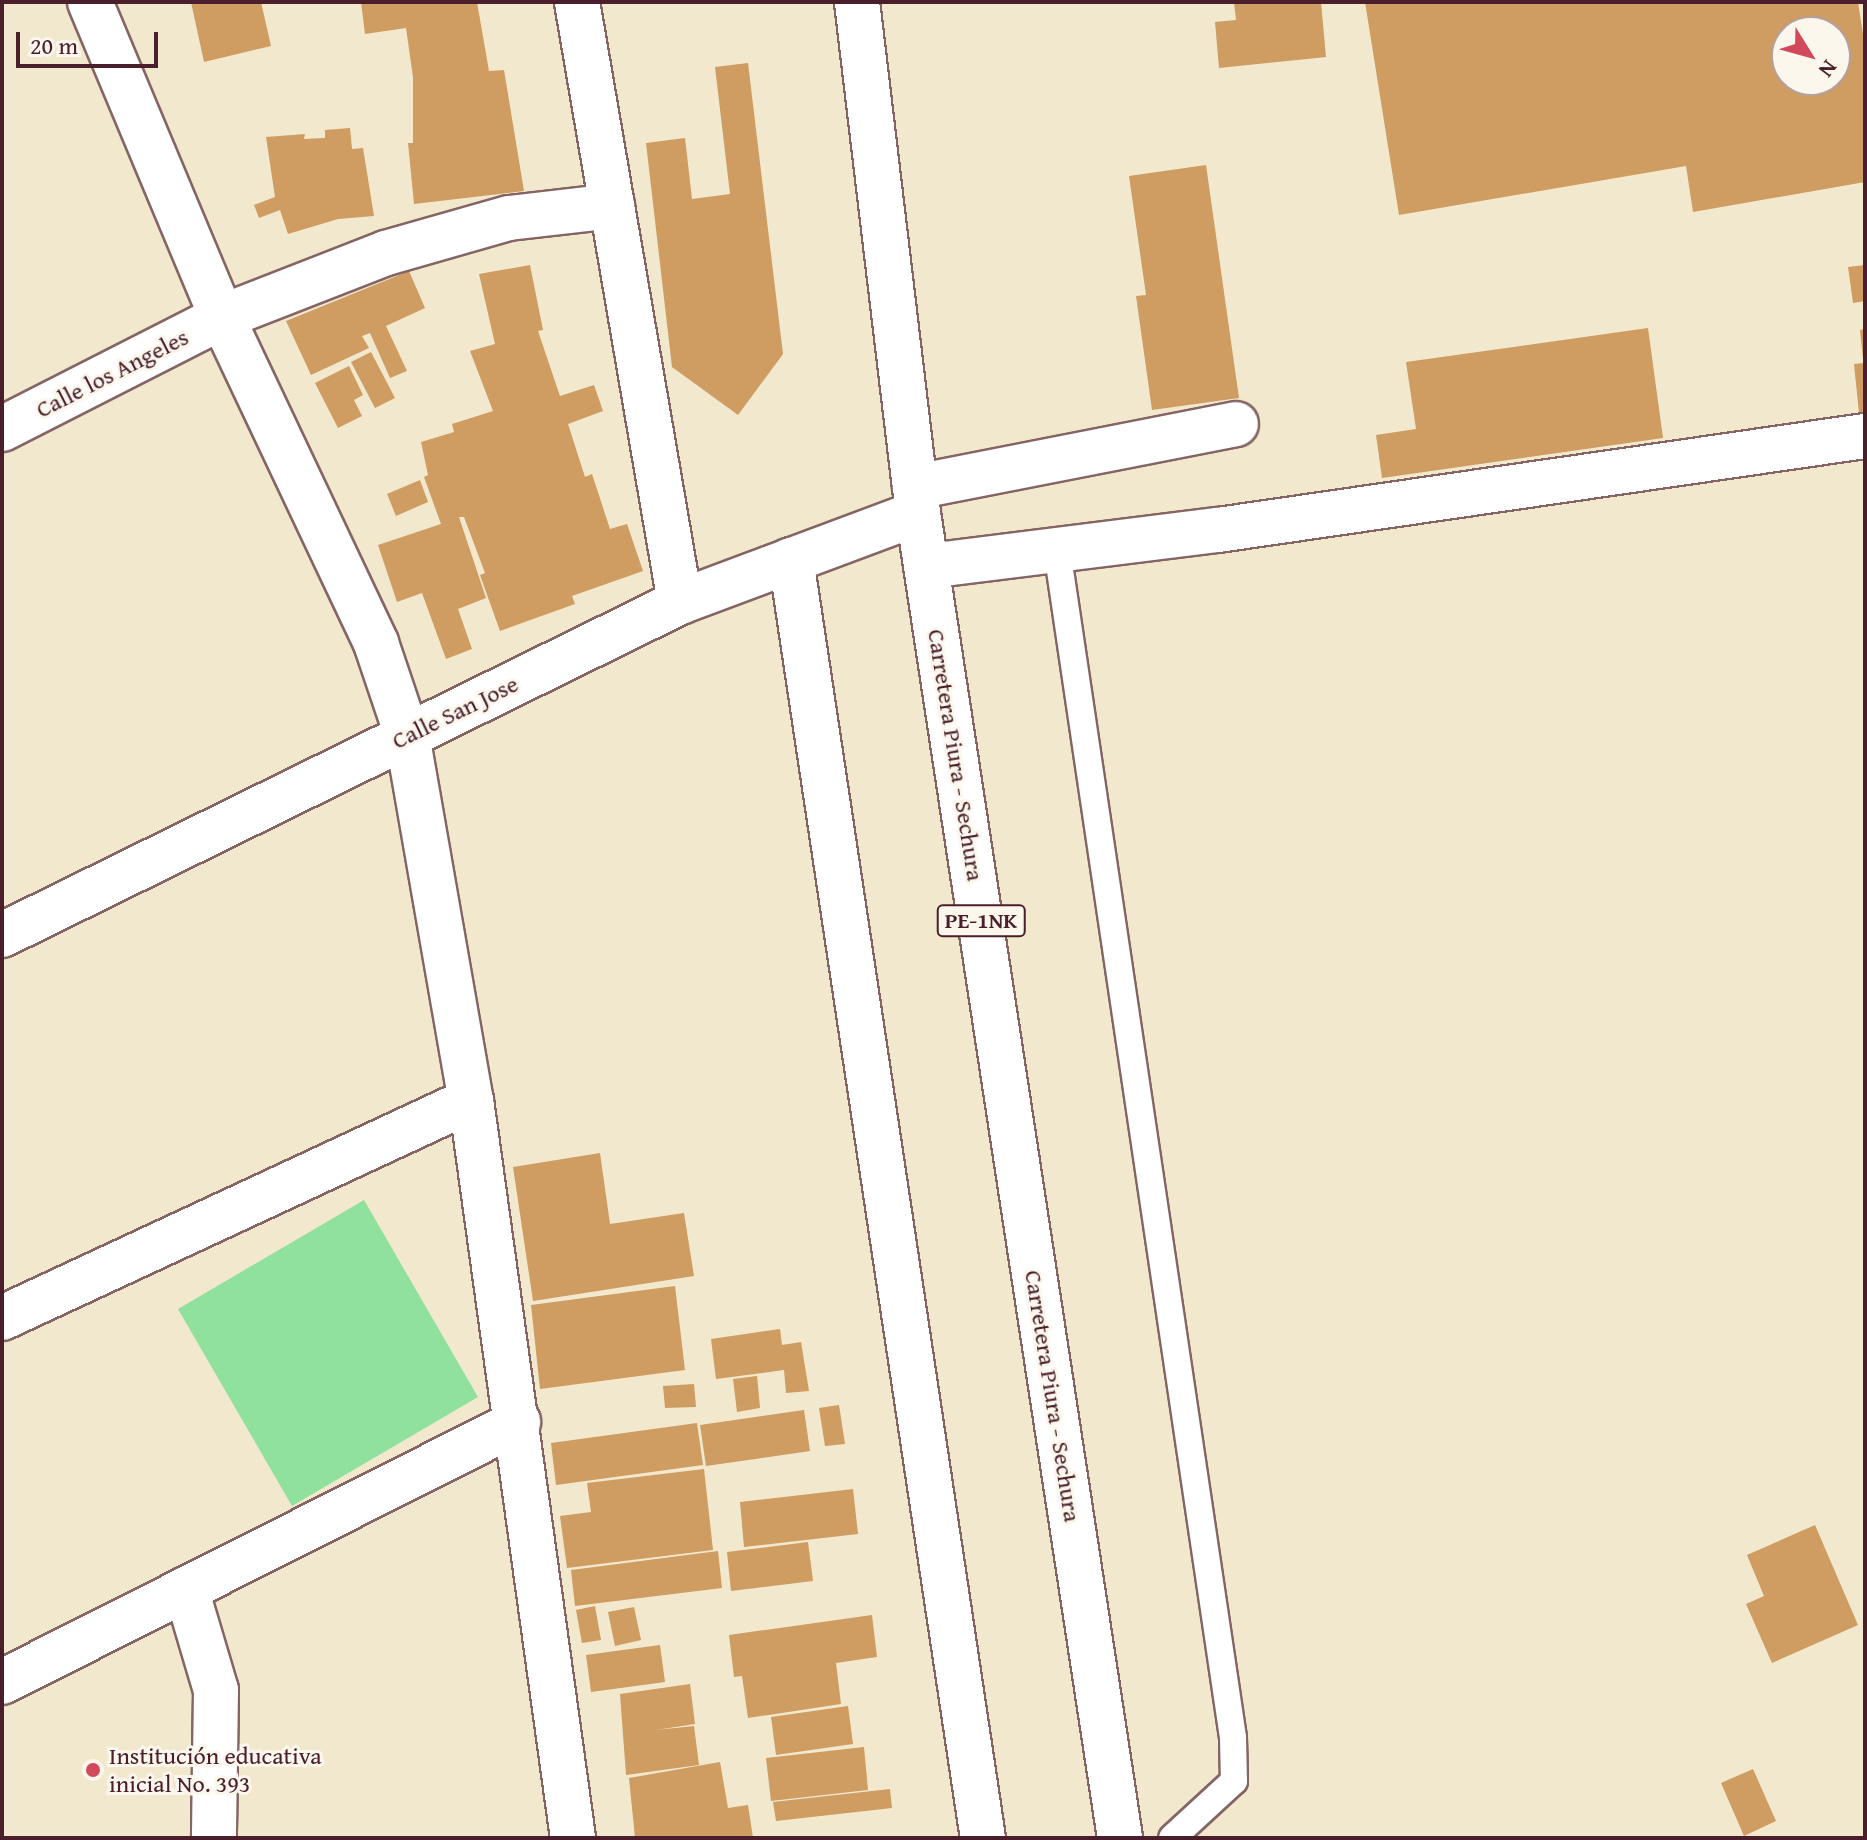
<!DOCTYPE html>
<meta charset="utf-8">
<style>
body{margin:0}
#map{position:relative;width:1867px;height:1840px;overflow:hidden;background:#f1e8ce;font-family:"Gentium Book Plus",serif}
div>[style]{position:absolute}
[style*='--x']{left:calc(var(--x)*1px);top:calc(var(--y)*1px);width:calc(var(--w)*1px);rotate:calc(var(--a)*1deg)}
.green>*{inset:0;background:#90e09e}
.building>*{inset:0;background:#cf9c61}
.roads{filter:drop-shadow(2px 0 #846564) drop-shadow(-2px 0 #846564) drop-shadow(0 2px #846564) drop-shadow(0 -2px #846564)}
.lane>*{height:26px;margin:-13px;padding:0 13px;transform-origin:13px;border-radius:13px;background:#fff}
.street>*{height:44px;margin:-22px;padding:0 22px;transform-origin:22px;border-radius:22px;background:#fff}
.primary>*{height:44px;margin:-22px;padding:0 22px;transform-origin:22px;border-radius:22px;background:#fff}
.dots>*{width:22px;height:22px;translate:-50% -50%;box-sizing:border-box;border:4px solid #fbf7ec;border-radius:50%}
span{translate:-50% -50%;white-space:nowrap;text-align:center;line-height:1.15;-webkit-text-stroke:6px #fbf7ec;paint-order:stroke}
.shield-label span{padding:2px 6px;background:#fbf7ec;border:2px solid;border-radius:6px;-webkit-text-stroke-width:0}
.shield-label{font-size:22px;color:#4a1f2b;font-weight:700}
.street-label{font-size:24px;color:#4a1f2b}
.poi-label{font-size:24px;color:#4a1f2b}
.left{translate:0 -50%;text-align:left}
.frame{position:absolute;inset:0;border:4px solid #4a1f2b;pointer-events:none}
.north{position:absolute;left:1771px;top:16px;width:80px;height:80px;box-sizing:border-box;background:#fbf7ec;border:2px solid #b4a19f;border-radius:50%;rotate:127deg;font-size:22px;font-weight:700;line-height:32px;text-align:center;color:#4a1f2b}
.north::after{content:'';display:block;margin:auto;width:28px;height:36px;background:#d1495b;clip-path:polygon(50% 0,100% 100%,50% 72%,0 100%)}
.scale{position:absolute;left:16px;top:32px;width:142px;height:36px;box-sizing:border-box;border:4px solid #4a1f2b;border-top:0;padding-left:10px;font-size:24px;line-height:28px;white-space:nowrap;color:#4a1f2b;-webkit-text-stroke:6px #fbf7ec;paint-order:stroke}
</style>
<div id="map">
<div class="green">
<div style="clip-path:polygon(364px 1200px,478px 1397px,292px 1506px,178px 1309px)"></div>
</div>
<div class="building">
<div style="clip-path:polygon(191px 2px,261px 2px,271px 46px,204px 62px)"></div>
<div style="clip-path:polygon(361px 2px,477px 2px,489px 71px,504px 70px,524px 191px,414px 204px,408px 143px,413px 143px,413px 77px,406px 28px,365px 34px)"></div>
<div style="clip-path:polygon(1234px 2px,1321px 2px,1326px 57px,1219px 68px,1215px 22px,1236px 20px)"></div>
<div style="clip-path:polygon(evenodd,1365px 2px,1858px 2px,1865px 47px,1865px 182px,1693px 212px,1686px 166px,1399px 215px,1365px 2px,1787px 32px,1835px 32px,1835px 80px,1787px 80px,1787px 32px)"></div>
<div style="clip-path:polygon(748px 63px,783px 354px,738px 415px,672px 367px,646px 143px,685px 138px,692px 199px,730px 194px,715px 67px)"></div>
<div style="clip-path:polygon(350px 128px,352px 149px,363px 148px,374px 216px,338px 219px,288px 234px,280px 210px,259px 218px,254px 205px,275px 197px,266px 137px,305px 134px,304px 139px,325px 138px,325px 130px)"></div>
<div style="clip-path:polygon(1206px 165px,1239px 398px,1152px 410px,1136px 296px,1146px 295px,1129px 176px)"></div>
<div style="clip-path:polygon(530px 265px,543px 330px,538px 331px,560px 396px,594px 385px,603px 411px,568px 424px,585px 477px,592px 474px,610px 529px,627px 524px,643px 571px,572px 596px,575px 604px,500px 631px,480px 575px,485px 573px,464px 517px,459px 517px,486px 598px,458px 609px,472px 649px,446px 659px,422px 593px,397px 602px,378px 545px,441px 524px,424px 477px,428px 475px,421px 442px,454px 432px,452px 424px,493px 411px,470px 351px,495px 344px,479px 274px)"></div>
<div style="clip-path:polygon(1865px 265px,1865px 301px,1853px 303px,1848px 267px)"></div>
<div style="clip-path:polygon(409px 271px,425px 308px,386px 326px,407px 371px,390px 378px,370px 333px,362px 336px,369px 348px,311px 375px,286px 321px)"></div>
<div style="clip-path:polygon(1648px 328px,1663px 438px,1382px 478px,1376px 435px,1416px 429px,1406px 362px)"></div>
<div style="clip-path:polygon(1865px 329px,1865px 359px,1863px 359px,1860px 330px)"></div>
<div style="clip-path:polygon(371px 352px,395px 398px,375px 408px,351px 362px)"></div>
<div style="clip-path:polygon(1865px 363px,1865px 412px,1859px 413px,1854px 364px)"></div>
<div style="clip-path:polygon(349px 366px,363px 395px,354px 400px,362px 416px,338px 428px,315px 383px)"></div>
<div style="clip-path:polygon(420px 480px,428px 502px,396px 516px,387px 494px)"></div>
<div style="clip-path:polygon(600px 1153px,610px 1224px,684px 1213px,694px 1276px,533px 1301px,513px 1167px)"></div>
<div style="clip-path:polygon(675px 1286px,685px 1370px,540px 1389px,531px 1305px)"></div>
<div style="clip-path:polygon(780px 1329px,782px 1345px,801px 1342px,809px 1391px,786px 1393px,784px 1370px,716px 1379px,711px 1339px)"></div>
<div style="clip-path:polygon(757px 1376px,760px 1408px,737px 1412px,733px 1379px)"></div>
<div style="clip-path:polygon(694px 1384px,696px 1407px,665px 1408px,663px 1386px)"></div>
<div style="clip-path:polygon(839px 1405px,845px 1444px,825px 1446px,819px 1408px)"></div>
<div style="clip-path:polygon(804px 1410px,810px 1451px,706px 1466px,700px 1425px)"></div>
<div style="clip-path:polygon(697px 1423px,703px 1465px,556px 1485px,551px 1443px)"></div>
<div style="clip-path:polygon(704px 1469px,713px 1550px,567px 1568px,560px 1516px,591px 1512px,587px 1483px)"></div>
<div style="clip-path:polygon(853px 1489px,858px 1534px,744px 1547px,740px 1502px)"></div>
<div style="clip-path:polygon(1815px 1525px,1858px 1625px,1772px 1663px,1746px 1604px,1764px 1596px,1747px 1555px)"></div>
<div style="clip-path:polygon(808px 1542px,813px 1581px,731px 1591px,727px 1552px)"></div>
<div style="clip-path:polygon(718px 1551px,722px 1588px,575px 1606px,571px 1570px)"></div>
<div style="clip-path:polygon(595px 1606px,601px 1640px,582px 1643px,576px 1610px)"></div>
<div style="clip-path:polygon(634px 1607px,641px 1640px,615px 1646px,608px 1612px)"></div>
<div style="clip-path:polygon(872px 1615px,877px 1657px,836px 1663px,841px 1704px,748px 1718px,742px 1676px,734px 1677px,729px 1635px)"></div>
<div style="clip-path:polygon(660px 1645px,665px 1682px,591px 1692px,586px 1655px)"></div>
<div style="clip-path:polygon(690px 1684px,695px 1724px,656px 1730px,694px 1726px,699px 1765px,626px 1775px,620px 1694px)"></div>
<div style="clip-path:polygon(848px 1706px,853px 1744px,776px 1755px,771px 1717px)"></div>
<div style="clip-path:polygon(864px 1747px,868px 1790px,771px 1801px,766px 1758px)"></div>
<div style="clip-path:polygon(720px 1762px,728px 1808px,748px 1805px,753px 1838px,635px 1838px,629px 1778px)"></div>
<div style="clip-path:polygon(1753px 1769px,1776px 1821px,1744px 1836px,1721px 1783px)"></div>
<div style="clip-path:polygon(890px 1789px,892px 1808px,776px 1821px,773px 1802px)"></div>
</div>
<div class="roads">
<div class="lane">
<div style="--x:1057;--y:550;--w:1201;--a:81.57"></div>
<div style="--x:1233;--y:1738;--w:43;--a:88.7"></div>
<div style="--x:1234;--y:1781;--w:84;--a:137.4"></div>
</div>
<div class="street">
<div style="--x:90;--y:2;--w:342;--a:67.3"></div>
<div style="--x:222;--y:317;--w:361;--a:64.7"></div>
<div style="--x:376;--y:643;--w:97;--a:71.4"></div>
<div style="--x:407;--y:735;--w:371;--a:80.1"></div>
<div style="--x:471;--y:1100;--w:745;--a:82.13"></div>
<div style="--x:577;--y:2;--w:609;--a:80.26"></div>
<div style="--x:2;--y:429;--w:247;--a:-27"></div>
<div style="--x:222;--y:317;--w:176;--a:-21.3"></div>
<div style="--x:386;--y:253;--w:128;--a:-15.9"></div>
<div style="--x:509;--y:218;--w:104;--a:-6.6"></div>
<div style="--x:915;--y:487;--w:327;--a:-11.1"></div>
<div style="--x:791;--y:560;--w:1292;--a:81.46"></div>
<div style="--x:928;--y:566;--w:292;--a:-7.1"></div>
<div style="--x:1218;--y:530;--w:654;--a:-8.27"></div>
<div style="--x:2;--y:935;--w:755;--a:-26.16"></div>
<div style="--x:680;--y:602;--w:254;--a:-20.5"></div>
<div style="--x:2;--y:1318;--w:517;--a:-24.93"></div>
<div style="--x:186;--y:1589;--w:105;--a:73.5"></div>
<div style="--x:216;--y:1690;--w:148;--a:90.8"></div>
<div style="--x:2;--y:1682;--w:578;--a:-26.74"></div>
</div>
<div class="primary">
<div style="--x:857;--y:2;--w:515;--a:83.19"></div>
<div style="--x:918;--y:513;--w:1340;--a:81.33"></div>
</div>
</div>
<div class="dots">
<div style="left:93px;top:1770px;background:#d1495b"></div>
</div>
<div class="shield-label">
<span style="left:981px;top:921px">PE-1NK</span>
</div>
<div class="street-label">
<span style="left:112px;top:373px;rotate:-27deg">Calle los Angeles</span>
<span style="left:455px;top:712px;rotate:-26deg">Calle San Jose</span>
<span style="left:956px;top:755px;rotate:81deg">Carretera Piura - Sechura</span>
<span style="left:1053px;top:1396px;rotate:81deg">Carretera Piura - Sechura</span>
</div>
<div class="poi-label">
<span class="left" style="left:109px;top:1770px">Institución educativa<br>inicial No. 393</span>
</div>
<div class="frame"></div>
<div class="north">N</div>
<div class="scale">20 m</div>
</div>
